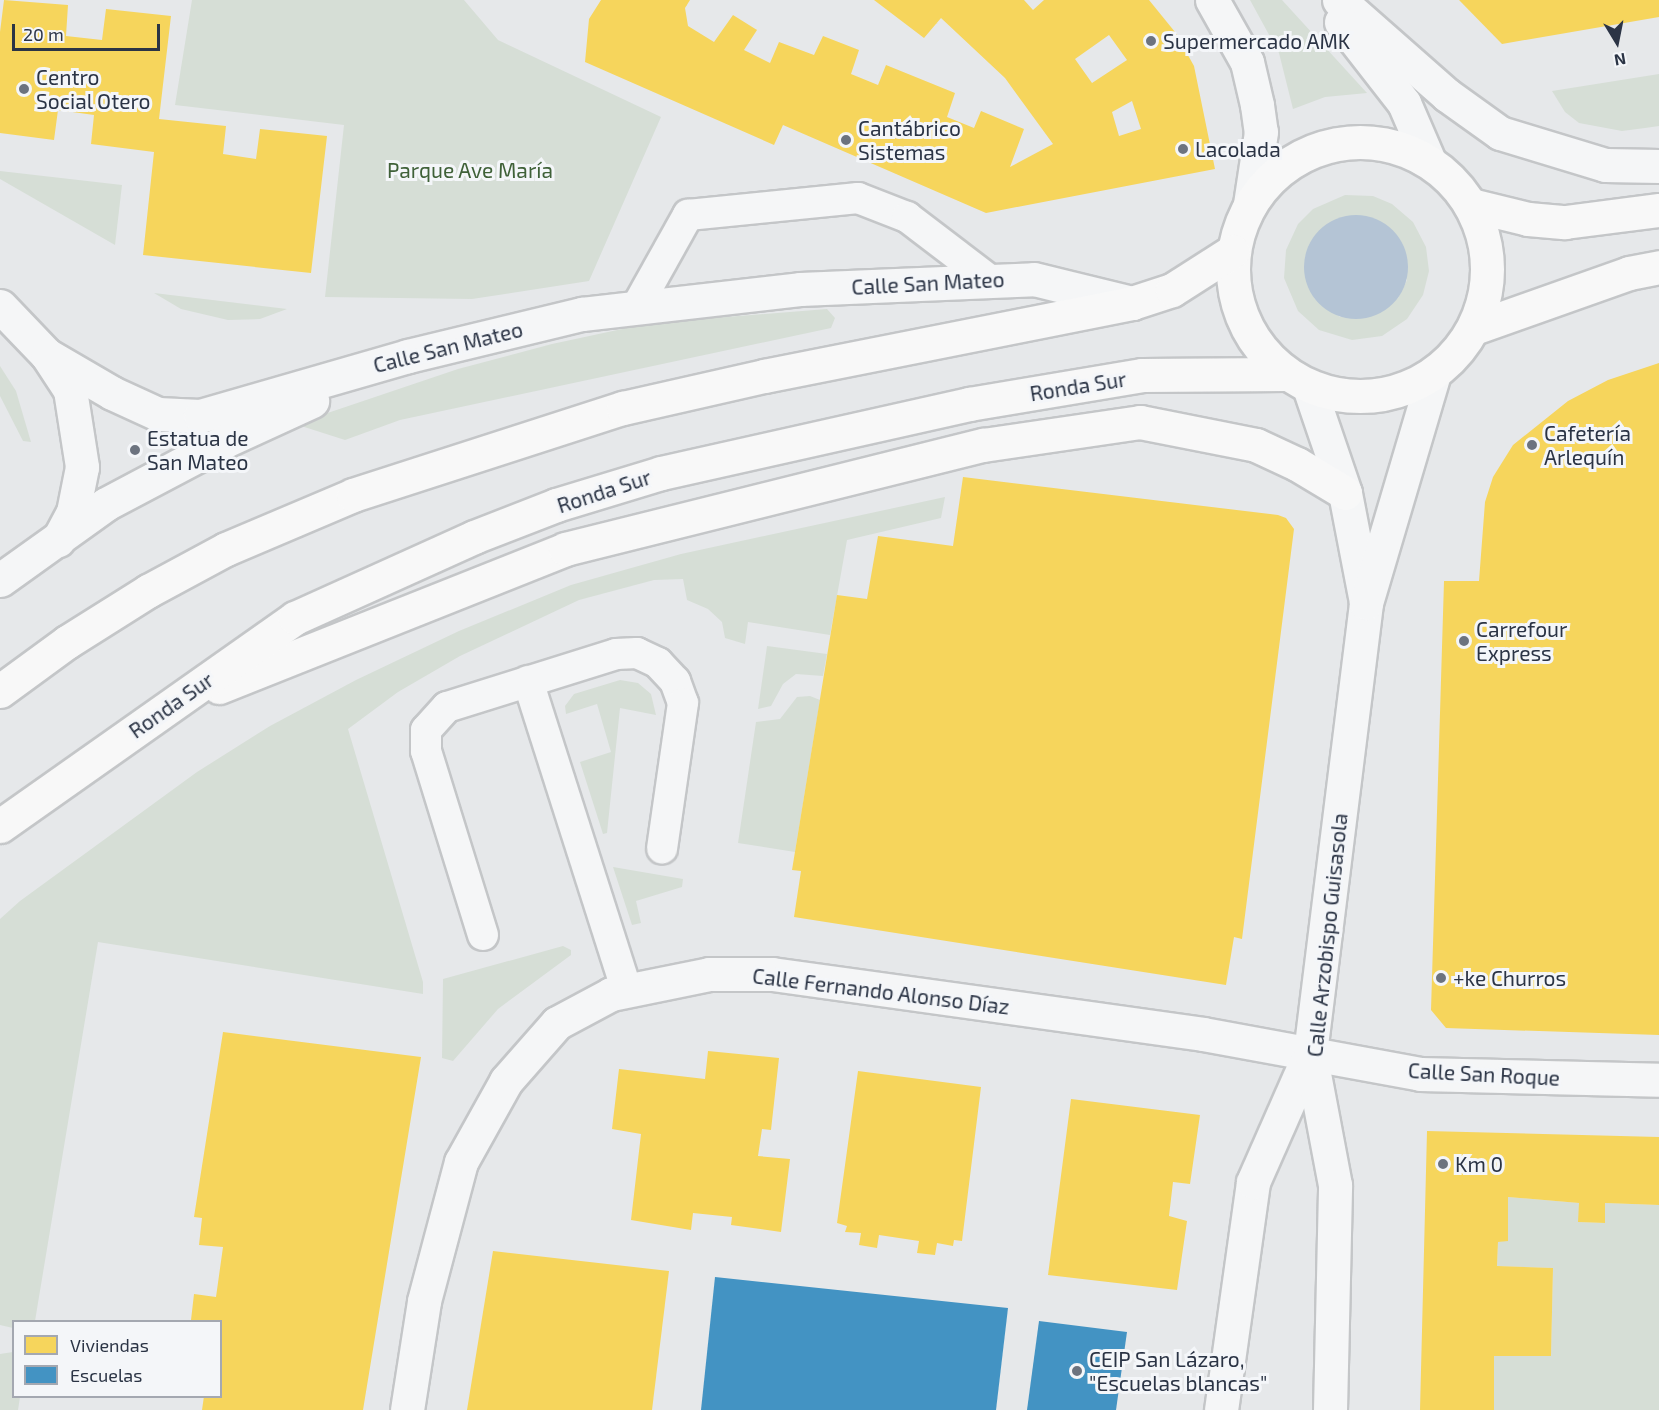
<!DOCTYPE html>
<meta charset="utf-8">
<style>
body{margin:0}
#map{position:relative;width:1659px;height:1410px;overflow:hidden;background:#e6e8ea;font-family:"Exo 2",sans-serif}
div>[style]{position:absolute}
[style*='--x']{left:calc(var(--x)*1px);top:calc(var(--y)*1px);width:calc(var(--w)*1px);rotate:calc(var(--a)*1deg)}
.green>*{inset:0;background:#d6ded6}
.water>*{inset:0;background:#b4c4d5}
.round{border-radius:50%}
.homes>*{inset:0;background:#f6d55c}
.schools>*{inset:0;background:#4393c3}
.roads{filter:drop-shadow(2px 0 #c4c6c8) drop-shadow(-2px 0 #c4c6c8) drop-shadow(0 2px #c4c6c8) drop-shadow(0 -2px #c4c6c8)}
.service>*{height:30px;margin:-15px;padding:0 15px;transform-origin:15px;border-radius:15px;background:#f5f6f7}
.minor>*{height:33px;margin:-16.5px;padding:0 16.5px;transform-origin:16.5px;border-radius:16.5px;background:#f5f6f7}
.tertiary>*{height:33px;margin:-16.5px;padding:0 16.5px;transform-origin:16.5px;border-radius:16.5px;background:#f5f6f7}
.trunk>*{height:33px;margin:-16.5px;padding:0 16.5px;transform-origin:16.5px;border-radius:16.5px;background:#f8f8f8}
.trunk>.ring{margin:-16.5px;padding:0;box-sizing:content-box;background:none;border:33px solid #f8f8f8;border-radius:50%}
.dots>*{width:16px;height:16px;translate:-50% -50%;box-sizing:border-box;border:3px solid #f4f6f9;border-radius:50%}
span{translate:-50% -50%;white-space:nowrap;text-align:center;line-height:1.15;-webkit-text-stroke:6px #f4f6f9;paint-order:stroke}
.poi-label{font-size:21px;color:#2b3445}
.left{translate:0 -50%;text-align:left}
.park-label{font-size:21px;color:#3f6138}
.street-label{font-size:21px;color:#2b3445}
.legend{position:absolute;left:12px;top:1320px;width:210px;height:78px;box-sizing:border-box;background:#f4f6f9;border:2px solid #a4a8b1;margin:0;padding:8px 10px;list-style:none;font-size:18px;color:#2b3445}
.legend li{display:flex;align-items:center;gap:12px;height:30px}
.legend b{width:30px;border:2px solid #a4a8b1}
.north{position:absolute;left:1587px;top:12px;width:60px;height:60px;-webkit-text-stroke:4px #f4f6f9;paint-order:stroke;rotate:170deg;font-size:16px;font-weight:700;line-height:24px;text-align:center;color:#2b3445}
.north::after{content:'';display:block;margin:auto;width:21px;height:27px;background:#2b3445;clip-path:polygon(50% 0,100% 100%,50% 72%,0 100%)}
.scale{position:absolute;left:12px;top:24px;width:148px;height:27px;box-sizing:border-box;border:3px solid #2b3445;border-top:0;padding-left:8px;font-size:18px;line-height:21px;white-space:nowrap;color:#2b3445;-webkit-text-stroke:4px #f4f6f9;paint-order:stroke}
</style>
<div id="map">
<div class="green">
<div style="clip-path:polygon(192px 0,464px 0,498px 40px,661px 117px,589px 281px,472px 299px,325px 297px,344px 125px,175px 105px)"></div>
<div style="clip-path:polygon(1250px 0,1282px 0,1367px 93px,1325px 97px,1293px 109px,1279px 53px)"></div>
<div style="clip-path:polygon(1659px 74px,1659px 126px,1645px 128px,1622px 131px,1579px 123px,1565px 112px,1552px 91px)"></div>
<div style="clip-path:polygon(0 171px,122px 185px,115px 245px,0 179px)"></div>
<div style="clip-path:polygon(evenodd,1345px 195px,1373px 196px,1392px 204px,1413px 222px,1426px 247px,1429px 271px,1423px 295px,1407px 319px,1382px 336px,1352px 340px,1319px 330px,1298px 311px,1284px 278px,1286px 250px,1298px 224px,1313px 209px,1345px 195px,1363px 216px,1407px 280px,1398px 298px,1340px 317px,1315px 299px,1306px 279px,1305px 257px,1316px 235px,1342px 217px,1363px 216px)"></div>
<div style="clip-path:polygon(154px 293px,287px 309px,260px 319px,228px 320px,181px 309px)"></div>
<div style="clip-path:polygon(827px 309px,835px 318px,831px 328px,400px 420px,345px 440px,295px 424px,458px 369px,552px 344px,650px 323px)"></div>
<div style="clip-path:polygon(0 366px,16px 391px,31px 442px,23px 441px,0 396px)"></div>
<div style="clip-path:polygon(945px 497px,941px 518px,847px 540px,830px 635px,748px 622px,745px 644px,725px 638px,722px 622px,708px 609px,687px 600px,683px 579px,654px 580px,579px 600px,460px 656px,398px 692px,348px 729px,423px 982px,423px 994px,98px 942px,35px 1321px,14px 1322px,13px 1328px,0 1325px,0 919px,20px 901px,197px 772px,270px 726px,356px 680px,459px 631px,571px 585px,681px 554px)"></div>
<div style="clip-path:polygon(767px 646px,827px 654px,823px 676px,796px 674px,783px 684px,771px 706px,758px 709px)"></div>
<div style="clip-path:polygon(620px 680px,638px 683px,651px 694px,656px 715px,620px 708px,607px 833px,603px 834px,580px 762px,611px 752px,597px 704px,566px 714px,565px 706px,574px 694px)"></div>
<div style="clip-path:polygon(810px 696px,820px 700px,795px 852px,738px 843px,756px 722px,780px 719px,797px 697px)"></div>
<div style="clip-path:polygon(613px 867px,683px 879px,682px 887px,636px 901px,641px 923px,632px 925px)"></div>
<div style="clip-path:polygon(563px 946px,571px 950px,571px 955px,498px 1009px,453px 1061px,442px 1058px,443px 979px)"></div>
<div style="clip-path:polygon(1508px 1197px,1579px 1203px,1579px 1222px,1604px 1223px,1605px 1203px,1659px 1205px,1659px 1410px,1494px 1410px,1494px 1356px,1551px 1356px,1553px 1268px,1497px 1266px,1498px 1242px,1508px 1240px)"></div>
<div style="clip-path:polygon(13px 1352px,14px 1396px,20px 1397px,18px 1410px,0 1410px,0 1354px)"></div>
</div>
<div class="water">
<div class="round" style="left:1304px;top:215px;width:104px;height:104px"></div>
</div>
<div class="homes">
<div style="clip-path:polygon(4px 0,68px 5px,66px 36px,102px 40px,106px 9px,171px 16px,159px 119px,226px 126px,223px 154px,256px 159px,260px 129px,327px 136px,311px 273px,143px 255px,154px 152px,91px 144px,94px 115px,58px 110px,54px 140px,0 133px,0 32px)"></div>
<div style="clip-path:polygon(evenodd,601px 0,690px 0,685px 8px,688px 26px,714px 42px,733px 15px,757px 30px,744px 50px,770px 63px,779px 42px,814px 55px,823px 36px,859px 50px,851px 74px,878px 85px,886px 65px,955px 93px,947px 117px,974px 128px,981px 111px,1024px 129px,1010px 167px,1053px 144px,1005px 78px,941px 18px,924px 38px,874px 0,1024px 0,1033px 10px,1044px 0,1149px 0,1175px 32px,1194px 66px,1215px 169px,986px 213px,783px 125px,774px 145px,585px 62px,589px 19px,601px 0,1109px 35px,1127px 60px,1092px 83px,1075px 59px,1109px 35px,601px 0,1132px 101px,1141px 129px,1119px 136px,1112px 112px,1132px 101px)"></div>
<div style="clip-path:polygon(1459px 0,1659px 0,1659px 17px,1502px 44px)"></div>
<div style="clip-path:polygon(1659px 363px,1659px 1035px,1446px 1028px,1431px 1010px,1444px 581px,1479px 581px,1485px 502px,1493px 477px,1513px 445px,1568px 401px,1608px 380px)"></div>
<div style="clip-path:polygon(963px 477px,1278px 515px,1286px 518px,1294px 529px,1242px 939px,1234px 937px,1226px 985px,794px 917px,801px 871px,792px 870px,837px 595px,867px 599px,878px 536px,953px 546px)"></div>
<div style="clip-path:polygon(223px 1032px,421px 1057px,363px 1410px,202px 1410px,204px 1396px,220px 1396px,220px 1322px,191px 1320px,194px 1294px,216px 1297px,223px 1247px,199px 1245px,202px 1218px,194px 1217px)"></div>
<div style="clip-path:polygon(708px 1051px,779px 1058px,771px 1130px,762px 1129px,758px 1156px,790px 1159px,781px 1232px,731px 1225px,732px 1217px,693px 1213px,691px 1230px,631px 1220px,641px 1134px,612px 1129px,619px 1069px,705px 1079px)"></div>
<div style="clip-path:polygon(858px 1071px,981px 1087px,962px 1241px,954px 1240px,953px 1246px,937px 1243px,935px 1255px,917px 1253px,919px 1241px,879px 1235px,877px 1248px,859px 1245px,861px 1233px,845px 1232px,847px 1226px,837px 1223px)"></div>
<div style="clip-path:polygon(1071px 1099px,1200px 1115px,1190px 1184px,1173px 1182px,1169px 1216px,1187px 1221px,1177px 1290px,1048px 1275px)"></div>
<div style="clip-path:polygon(1427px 1131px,1659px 1137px,1659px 1205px,1605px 1203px,1605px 1223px,1578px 1222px,1579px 1203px,1508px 1197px,1508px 1241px,1498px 1242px,1497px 1266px,1553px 1268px,1551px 1356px,1494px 1356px,1494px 1410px,1420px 1410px)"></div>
<div style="clip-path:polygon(493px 1251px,669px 1271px,652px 1410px,467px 1410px)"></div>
</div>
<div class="schools">
<div style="clip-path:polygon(715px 1277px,1008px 1308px,996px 1410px,701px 1410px)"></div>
<div style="clip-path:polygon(1039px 1321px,1127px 1332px,1116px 1410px,1027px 1410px)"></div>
</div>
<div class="roads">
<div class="service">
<div style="--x:636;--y:308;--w:107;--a:-60.8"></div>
<div style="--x:688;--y:215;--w:171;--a:-5.7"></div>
<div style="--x:858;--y:198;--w:53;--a:21.2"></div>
<div style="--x:907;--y:217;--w:106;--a:37.3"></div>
<div style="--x:528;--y:681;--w:325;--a:72.3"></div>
<div style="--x:483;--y:935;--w:193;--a:-107.2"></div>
<div style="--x:426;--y:751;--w:21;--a:-90"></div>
<div style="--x:426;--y:730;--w:31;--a:-48"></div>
<div style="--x:447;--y:707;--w:177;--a:-17.4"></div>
<div style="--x:616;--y:654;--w:21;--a:-3"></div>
<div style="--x:637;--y:653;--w:23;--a:25"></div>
<div style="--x:658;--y:663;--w:25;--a:47"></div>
<div style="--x:675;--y:681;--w:23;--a:70"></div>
<div style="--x:683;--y:703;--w:147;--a:98.2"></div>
</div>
<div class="minor">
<div style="--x:0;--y:306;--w:68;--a:46.2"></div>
<div style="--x:47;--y:355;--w:42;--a:56.7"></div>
<div style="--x:70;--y:390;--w:78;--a:81.1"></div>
<div style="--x:82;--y:467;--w:46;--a:101.3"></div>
<div style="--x:73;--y:512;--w:32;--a:118"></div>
<div style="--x:47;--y:355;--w:75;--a:30.3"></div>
<div style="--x:112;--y:393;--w:51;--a:24.5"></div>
<div style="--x:158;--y:414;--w:42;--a:2.7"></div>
<div style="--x:200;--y:416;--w:216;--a:-16.1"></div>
<div style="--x:408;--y:356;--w:179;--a:-13.6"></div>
<div style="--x:582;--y:314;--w:219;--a:-6.5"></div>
<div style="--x:800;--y:289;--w:234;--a:-2.4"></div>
<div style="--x:1034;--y:279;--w:101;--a:13.8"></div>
<div style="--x:1309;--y:387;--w:112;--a:71.2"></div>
<div style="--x:1345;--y:493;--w:111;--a:79.1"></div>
<div style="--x:0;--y:580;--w:130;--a:-35.6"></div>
<div style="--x:106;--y:504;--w:135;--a:-27.9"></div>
<div style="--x:225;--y:441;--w:96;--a:-24.7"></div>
<div style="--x:407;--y:1410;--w:110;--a:-81.1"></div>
<div style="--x:424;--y:1301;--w:144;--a:-75.1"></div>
<div style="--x:461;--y:1162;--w:93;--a:-60.9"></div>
<div style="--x:506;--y:1081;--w:77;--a:-48.7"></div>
<div style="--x:557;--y:1023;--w:61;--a:-28.2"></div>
<div style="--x:611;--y:994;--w:100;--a:-11.5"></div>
<div style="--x:709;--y:974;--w:63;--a:0"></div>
<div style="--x:772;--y:974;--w:435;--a:7.9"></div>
<div style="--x:1203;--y:1034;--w:221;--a:10.4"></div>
<div style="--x:1420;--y:1074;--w:239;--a:1.4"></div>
<div style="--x:1221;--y:1410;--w:230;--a:-82"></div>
<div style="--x:1253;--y:1182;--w:141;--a:-66.2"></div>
<div style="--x:1330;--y:1410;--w:225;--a:-88.7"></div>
<div style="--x:1335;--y:1185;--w:134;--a:-100.7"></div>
<div style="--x:1310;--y:1053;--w:453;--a:-82.9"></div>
<div style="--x:1366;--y:603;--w:239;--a:-73.5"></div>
</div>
<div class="tertiary">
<div style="--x:1212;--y:0;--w:71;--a:60.6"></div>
<div style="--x:1247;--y:62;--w:44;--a:76.9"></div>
<div style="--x:1257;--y:105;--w:27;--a:82"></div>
<div style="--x:1261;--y:132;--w:73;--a:98.7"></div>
<div style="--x:1339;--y:0;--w:144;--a:41.3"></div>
<div style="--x:1447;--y:95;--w:65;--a:35.6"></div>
<div style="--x:1500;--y:133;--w:110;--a:16.9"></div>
<div style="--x:1605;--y:165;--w:54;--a:1.1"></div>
<div style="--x:1341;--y:22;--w:103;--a:52.1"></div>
<div style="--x:1404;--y:103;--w:63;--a:66.7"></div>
</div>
<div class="trunk">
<div class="ring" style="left:1233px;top:142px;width:221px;height:221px"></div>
<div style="--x:1471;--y:205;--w:59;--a:13.8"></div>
<div style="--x:1528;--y:219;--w:37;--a:5"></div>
<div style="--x:1565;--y:222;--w:95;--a:-7.3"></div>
<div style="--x:1474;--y:328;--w:164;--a:-19.5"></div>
<div style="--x:1629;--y:273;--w:31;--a:-11"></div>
<div style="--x:219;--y:687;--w:373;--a:-21.7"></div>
<div style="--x:565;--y:549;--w:431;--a:-14"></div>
<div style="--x:983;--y:445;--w:159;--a:-8.3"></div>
<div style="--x:1140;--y:422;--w:118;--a:11.2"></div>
<div style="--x:1256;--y:445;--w:45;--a:24.9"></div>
<div style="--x:1297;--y:464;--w:56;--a:31.1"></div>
<div style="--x:0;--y:691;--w:83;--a:-36.2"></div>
<div style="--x:67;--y:642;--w:96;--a:-32.2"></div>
<div style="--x:148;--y:591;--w:89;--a:-28.3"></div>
<div style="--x:226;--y:549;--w:138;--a:-23"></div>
<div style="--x:353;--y:495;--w:284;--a:-17.9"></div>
<div style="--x:623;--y:408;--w:145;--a:-12.8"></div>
<div style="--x:764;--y:376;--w:375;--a:-11.2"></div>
<div style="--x:1132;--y:303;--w:42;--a:-18"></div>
<div style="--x:1172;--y:290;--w:72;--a:-32.6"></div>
<div style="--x:0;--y:826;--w:361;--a:-35.2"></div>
<div style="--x:295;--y:618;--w:196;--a:-24.3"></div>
<div style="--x:474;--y:537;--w:88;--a:-21.3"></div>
<div style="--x:556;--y:505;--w:110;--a:-16.9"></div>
<div style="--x:661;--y:473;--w:316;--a:-12.6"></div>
<div style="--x:969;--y:404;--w:175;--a:-9.5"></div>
<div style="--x:1142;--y:375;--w:144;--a:-0.4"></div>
</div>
</div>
<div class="dots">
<div style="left:1151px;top:41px;background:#6c737f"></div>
<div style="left:24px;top:89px;background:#6c737f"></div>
<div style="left:846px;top:140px;background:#6c737f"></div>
<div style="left:1183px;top:149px;background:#6c737f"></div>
<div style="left:1532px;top:445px;background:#6c737f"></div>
<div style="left:135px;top:450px;background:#6c737f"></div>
<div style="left:1464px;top:641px;background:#6c737f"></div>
<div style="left:1441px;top:978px;background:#6c737f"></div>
<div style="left:1443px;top:1164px;background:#6c737f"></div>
<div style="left:1077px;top:1371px;background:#6c737f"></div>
</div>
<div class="poi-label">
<span class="left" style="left:1163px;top:41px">Supermercado AMK</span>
<span class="left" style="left:36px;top:89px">Centro<br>Social Otero</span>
<span class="left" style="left:858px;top:140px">Cantábrico<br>Sistemas</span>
<span class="left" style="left:1195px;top:149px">Lacolada</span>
<span class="left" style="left:1544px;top:445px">Cafetería<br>Arlequín</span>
<span class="left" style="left:147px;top:450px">Estatua de<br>San Mateo</span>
<span class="left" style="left:1476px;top:641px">Carrefour<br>Express</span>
<span class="left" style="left:1453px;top:978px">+ke Churros</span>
<span class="left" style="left:1455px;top:1164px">Km 0</span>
<span class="left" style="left:1089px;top:1371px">CEIP San Lázaro,<br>"Escuelas blancas"</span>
</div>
<div class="park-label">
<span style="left:470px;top:170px">Parque Ave María</span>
</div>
<div class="street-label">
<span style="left:928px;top:283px;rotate:-3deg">Calle San Mateo</span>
<span style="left:448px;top:347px;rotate:-14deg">Calle San Mateo</span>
<span style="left:1078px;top:386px;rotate:-9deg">Ronda Sur</span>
<span style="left:604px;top:491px;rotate:-18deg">Ronda Sur</span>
<span style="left:171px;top:705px;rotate:-35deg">Ronda Sur</span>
<span style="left:1327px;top:935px;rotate:-84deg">Calle Arzobispo Guisasola</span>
<span style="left:881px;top:991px;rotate:7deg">Calle Fernando Alonso Díaz</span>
<span style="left:1484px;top:1074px;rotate:3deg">Calle San Roque</span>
</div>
<ul class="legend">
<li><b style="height:16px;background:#f6d55c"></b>Viviendas</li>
<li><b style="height:16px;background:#4393c3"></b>Escuelas</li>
</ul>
<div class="north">N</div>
<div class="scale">20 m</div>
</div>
